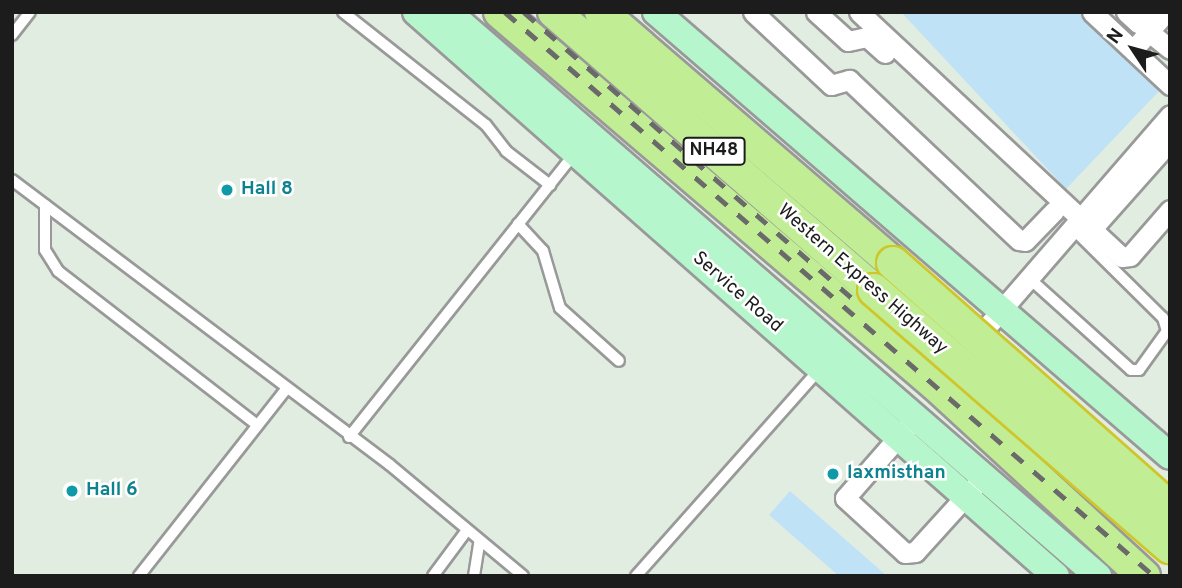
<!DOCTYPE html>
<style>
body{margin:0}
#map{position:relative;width:1182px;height:588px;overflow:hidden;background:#e2ede2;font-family:Overpass,sans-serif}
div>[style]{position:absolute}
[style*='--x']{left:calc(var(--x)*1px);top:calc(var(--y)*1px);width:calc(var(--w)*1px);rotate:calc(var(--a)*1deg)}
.park>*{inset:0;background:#bfe2f6}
.roads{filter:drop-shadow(2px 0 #999) drop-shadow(-2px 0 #999) drop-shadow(0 2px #999) drop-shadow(0 -2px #999)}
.service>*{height:10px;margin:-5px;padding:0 5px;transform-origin:5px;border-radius:5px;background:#fff}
.minor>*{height:19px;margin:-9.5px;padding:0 9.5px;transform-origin:9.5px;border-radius:9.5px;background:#fff}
.secondary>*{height:26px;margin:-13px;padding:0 13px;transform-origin:13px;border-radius:13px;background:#b6f6cc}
.trunk>*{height:32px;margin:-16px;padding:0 16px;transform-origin:16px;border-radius:16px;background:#c1ed94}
.rail>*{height:5px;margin-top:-2.5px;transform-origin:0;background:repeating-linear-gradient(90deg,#6a6a6a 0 14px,transparent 0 28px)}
.bridges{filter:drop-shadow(2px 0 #cfc62b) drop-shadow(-2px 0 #cfc62b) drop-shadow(0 2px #cfc62b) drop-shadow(0 -2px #cfc62b)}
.trunk-bridge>*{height:32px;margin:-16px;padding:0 16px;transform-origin:16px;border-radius:16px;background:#c1ed94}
.dots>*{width:19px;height:19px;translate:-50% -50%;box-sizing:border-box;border:4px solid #fff;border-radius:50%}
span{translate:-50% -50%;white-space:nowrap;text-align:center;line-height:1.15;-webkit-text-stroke:5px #fff;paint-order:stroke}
.shield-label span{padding:2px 5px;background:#fff;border:2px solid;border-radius:5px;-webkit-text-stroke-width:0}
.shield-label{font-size:18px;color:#1c1c1c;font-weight:700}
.culture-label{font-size:19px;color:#0d838f;font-weight:700}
.left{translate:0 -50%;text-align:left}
.street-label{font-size:19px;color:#1c1c1c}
.frame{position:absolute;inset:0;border:14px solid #1c1c1c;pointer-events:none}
.north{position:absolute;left:1098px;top:14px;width:70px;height:70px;-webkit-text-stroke:5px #fff;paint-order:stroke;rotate:306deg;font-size:19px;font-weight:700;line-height:28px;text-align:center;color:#1c1c1c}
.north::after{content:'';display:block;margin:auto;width:24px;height:32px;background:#1c1c1c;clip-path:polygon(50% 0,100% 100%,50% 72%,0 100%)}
</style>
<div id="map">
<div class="park">
<div style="clip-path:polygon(901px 12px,1078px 12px,1161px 89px,1066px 189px)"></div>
<div style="clip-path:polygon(790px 491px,887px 576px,839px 576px,769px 515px)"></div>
</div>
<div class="roads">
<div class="service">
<div style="--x:343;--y:12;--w:182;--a:38.3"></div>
<div style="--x:486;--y:125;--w:33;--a:52"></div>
<div style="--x:506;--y:151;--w:56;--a:37.7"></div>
<div style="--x:12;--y:35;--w:29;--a:-52"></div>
<div style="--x:12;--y:180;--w:473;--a:37"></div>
<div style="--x:390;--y:465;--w:173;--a:39.8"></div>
<div style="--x:45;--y:205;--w:45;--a:90"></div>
<div style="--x:45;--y:250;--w:25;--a:58"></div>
<div style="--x:58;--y:271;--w:252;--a:37.7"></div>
<div style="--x:518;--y:224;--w:37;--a:47"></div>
<div style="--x:543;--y:251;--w:59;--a:73.4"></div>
<div style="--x:560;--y:308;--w:79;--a:41.9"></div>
<div style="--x:1029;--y:278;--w:137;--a:42"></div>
<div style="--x:1131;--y:370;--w:8;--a:0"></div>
<div style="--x:1139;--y:370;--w:48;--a:-54.3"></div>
<div style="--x:1167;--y:331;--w:14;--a:-107"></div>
<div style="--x:1163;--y:318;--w:128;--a:-135.3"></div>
<div style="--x:349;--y:437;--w:360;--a:-51.5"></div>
<div style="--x:139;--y:576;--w:238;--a:-51.8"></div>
<div style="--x:433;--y:576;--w:57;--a:-53.5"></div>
<div style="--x:474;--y:576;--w:36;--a:-81"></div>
<div style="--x:636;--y:576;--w:277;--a:-48.4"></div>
</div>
<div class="minor">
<div style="--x:753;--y:12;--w:107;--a:43.1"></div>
<div style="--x:831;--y:85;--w:19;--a:-16"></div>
<div style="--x:849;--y:80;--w:233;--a:43.3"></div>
<div style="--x:1019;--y:240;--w:6;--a:9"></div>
<div style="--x:1025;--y:241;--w:42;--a:-46"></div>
<div style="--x:816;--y:12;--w:43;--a:42.2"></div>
<div style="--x:848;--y:41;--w:19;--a:-12"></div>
<div style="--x:867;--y:37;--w:24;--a:42"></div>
<div style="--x:859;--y:12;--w:359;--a:43"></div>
<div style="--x:1122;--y:257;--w:8;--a:-7"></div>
<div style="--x:1130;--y:256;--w:61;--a:-49"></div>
<div style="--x:1092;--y:12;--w:107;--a:43.1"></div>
<div style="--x:1126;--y:12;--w:16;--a:43"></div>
<div style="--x:1138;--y:23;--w:21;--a:-31"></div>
<div style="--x:1149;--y:32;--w:27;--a:39"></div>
<div style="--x:1133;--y:50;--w:50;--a:-49"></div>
<div style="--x:1091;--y:230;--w:119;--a:-48.4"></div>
<div style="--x:971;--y:345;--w:304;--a:-49.1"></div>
<div style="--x:907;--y:427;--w:94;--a:131.1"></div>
<div style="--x:845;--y:498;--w:81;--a:42.5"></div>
<div style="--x:905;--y:553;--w:10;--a:-6"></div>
<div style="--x:915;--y:552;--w:88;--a:-47.8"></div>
</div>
<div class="secondary">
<div style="--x:416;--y:12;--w:853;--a:41.39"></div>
<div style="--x:448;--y:12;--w:861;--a:40.95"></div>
<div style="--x:656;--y:12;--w:679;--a:40.82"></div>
</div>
<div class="trunk">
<div style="--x:500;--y:12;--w:572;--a:40.54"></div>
<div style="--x:935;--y:384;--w:284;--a:42.6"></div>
<div style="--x:554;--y:12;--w:424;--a:41"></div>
<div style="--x:601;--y:12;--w:385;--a:40.7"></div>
</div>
</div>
<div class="rail">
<div style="--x:505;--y:12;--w:860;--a:40.99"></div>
<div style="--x:524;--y:12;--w:443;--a:41.1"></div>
</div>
<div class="bridges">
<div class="trunk-bridge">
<div style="--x:893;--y:263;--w:370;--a:41.5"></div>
<div style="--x:874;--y:290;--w:392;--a:41"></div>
</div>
</div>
<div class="dots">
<div style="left:227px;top:190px;background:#0f9aa8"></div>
<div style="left:833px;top:474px;background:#0f9aa8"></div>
<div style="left:72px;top:491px;background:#0f9aa8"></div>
</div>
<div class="shield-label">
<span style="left:714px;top:151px">NH48</span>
</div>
<div class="culture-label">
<span class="left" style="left:241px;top:190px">Hall 8</span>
<span class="left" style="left:847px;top:474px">laxmisthan</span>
<span class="left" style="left:86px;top:491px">Hall 6</span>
</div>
<div class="street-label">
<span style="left:862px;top:280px;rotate:41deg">Western Express Highway</span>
<span style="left:737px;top:293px;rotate:41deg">Service Road</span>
</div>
<div class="frame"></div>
<div class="north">N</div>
</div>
